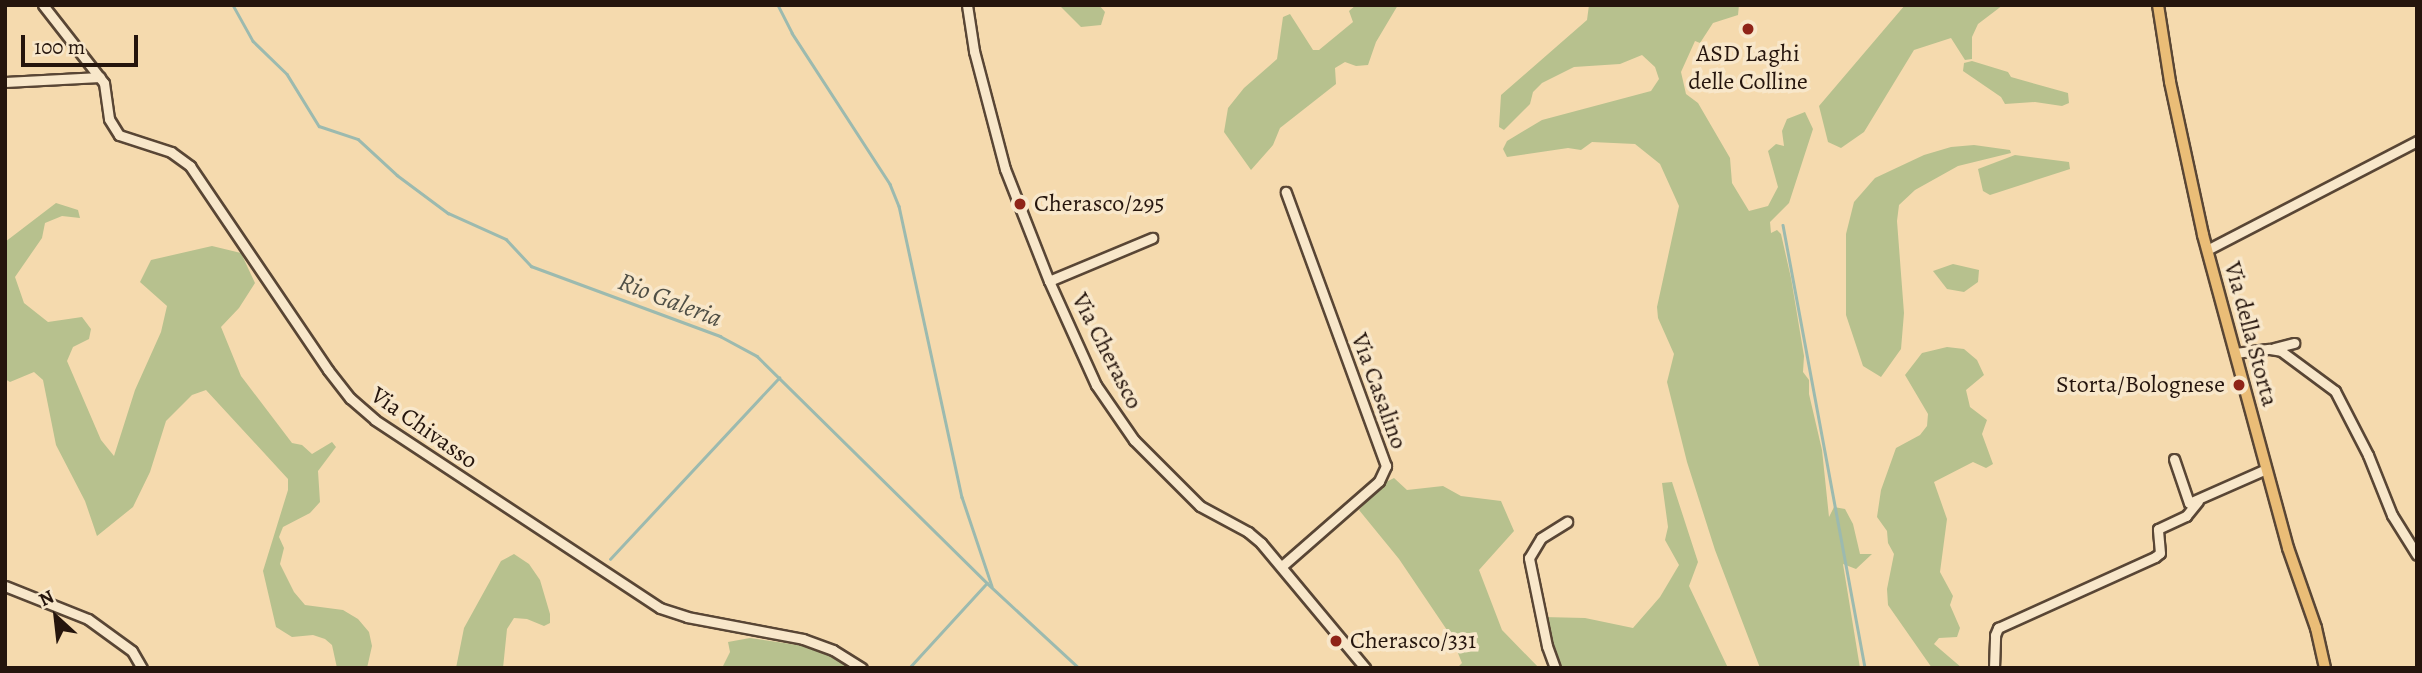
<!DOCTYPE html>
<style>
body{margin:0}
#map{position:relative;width:2422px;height:673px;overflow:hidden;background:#f5daae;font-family:Alegreya,serif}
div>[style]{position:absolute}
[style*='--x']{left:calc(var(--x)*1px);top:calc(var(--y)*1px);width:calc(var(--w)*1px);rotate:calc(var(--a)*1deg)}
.green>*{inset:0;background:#b7c18e}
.stream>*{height:2.5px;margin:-1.25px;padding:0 1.25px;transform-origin:1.25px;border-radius:1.25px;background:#9cbaaf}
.roads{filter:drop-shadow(2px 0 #594635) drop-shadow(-2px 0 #594635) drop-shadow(0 2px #594635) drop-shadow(0 -2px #594635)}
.minor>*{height:9px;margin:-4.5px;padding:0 4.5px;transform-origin:4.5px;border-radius:4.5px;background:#f8e7ca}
.major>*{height:10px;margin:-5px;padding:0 5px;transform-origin:5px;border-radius:5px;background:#eabd77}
.dots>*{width:19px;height:19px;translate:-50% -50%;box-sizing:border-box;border:4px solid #f8e7ca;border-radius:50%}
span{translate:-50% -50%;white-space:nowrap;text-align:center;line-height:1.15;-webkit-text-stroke:7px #f8e7ca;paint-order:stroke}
.poi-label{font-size:24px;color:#25150d}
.left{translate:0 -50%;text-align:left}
.right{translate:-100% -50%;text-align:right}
.street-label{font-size:24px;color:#25150d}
.water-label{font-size:26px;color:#4f4f46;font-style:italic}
.frame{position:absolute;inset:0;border:7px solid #25150d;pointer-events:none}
.north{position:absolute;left:21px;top:582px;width:70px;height:70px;-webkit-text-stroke:5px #f8e7ca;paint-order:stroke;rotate:333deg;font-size:19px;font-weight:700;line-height:28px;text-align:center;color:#25150d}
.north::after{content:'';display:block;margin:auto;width:24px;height:32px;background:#25150d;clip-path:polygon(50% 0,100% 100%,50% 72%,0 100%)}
.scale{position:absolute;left:21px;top:35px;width:117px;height:32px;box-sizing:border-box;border:4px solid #25150d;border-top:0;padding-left:9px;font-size:21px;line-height:24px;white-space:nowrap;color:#25150d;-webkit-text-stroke:5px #f8e7ca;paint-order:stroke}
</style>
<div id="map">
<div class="green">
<div style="clip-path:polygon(1059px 5px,1099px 5px,1105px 12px,1101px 25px,1081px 27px)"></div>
<div style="clip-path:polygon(1356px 5px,1398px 5px,1376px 42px,1368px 65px,1356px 66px,1345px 62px,1335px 68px,1336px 84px,1280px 128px,1273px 145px,1251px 170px,1224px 132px,1228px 108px,1244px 88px,1277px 59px,1283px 17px,1290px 14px,1313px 50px,1319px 50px,1353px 22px,1349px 11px)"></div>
<div style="clip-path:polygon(1589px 5px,1739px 5px,1738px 15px,1713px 23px,1700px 43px,1695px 41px,1681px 72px,1686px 94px,1698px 103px,1730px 158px,1732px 183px,1749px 211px,1768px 206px,1778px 187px,1768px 151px,1776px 144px,1784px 146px,1782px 131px,1787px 119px,1805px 112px,1813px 129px,1789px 203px,1770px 222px,1771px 233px,1777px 230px,1781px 234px,1791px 278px,1804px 356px,1803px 372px,1809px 380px,1809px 394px,1822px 450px,1829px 517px,1834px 507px,1845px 509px,1853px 524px,1860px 554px,1872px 554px,1856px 569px,1843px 564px,1860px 668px,1760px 668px,1715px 550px,1687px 462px,1667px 382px,1674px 354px,1658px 318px,1657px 307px,1679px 206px,1660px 164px,1635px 144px,1592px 142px,1581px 150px,1568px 148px,1507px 157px,1503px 149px,1507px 141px,1542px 120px,1651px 91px,1659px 79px,1655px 67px,1642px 55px,1620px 64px,1574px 67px,1542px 83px,1533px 92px,1530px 104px,1504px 130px,1499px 127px,1501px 95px,1587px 20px)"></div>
<div style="clip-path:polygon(1905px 5px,2003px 5px,1978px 24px,1972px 37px,1972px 59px,1965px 60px,1951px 38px,1914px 50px,1864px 132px,1841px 148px,1828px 142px,1819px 106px)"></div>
<div style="clip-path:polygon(1972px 61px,2008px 72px,2011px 77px,2068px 93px,2069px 103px,2062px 106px,2035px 102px,2005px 104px,2001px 97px,1963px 71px,1964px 63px)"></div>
<div style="clip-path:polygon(1974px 145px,2010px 150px,2011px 153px,1958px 166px,1915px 190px,1899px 205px,1897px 221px,1904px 313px,1901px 349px,1881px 377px,1863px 366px,1846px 315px,1846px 234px,1854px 202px,1875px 178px,1924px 155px,1951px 147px)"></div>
<div style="clip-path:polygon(2015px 155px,2069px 162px,2070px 169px,1990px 195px,1983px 191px,1978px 169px)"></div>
<div style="clip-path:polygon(56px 203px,78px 210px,80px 218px,62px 216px,45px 223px,42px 238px,15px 277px,24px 303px,48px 322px,82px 317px,91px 329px,89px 339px,73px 347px,67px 361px,101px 440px,114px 456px,135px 390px,161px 332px,167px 306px,140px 282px,151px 260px,212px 246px,241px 253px,255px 283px,239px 308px,221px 327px,241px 376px,292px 443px,302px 445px,312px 454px,332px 442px,336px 447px,318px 471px,320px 502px,310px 513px,283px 527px,279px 537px,284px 548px,280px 564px,294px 592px,305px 605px,343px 610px,358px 619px,369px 632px,372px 646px,367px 668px,337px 668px,332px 645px,325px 639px,313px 635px,292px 637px,276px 627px,263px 571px,288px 490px,288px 479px,206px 390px,192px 395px,166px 421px,150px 472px,133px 507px,97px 536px,85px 501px,56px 445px,43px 380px,34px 372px,10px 382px,5px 379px,5px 242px)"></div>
<div style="clip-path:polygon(1953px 264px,1979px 270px,1978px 282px,1964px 292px,1947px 289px,1933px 271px)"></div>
<div style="clip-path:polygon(1947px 347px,1964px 349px,1977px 360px,1984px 375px,1966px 390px,1970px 407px,1987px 420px,1982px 434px,1993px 464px,1986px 468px,1973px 462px,1934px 482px,1947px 519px,1940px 572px,1953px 596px,1950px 605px,1960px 628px,1957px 637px,1939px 638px,1934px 644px,1962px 668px,1932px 668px,1888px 605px,1887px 589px,1894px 554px,1888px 543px,1887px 531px,1877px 517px,1881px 490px,1896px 448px,1920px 435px,1927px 426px,1928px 414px,1905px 375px,1922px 353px)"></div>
<div style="clip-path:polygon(1394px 478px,1407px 490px,1443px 486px,1461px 496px,1501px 501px,1514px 531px,1479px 570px,1502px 630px,1539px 668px,1457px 668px,1462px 663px,1451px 636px,1399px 559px,1359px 510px,1382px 484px)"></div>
<div style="clip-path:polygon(1672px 482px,1698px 562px,1689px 586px,1728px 668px,1560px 668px,1550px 650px,1543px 617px,1585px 618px,1633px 628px,1660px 597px,1679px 565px,1665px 540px,1668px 527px,1662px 483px)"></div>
<div style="clip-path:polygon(514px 554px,529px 564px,540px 580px,550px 614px,550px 623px,544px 626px,527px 619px,514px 618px,507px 629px,503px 668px,456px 668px,464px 628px,501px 561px)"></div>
<div style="clip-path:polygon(750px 638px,811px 647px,854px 668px,722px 668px,730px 652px,728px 642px)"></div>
</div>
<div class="stream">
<div style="--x:233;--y:5;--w:41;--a:60.9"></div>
<div style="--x:253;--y:41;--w:47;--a:44.1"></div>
<div style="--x:287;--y:74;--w:61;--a:58.4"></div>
<div style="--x:319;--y:126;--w:41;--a:18.4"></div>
<div style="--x:358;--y:139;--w:53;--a:42.7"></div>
<div style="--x:397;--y:175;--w:64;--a:36.7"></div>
<div style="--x:448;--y:213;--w:64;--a:24.1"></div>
<div style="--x:506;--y:239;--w:37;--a:47"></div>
<div style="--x:531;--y:266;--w:202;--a:20.3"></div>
<div style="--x:720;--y:336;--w:42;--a:28.4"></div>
<div style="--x:757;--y:356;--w:323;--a:44.6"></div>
<div style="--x:987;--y:583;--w:125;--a:42.7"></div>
<div style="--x:778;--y:5;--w:31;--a:63"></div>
<div style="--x:792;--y:33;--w:180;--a:57"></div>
<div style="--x:890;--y:184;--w:24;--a:68"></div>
<div style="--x:899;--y:206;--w:298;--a:77.8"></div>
<div style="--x:962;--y:497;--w:94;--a:71.4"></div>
<div style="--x:1783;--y:225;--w:451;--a:79.5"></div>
<div style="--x:610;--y:559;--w:248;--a:-47"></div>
<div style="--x:909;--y:668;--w:115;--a:-47.5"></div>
</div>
<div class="roads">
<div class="minor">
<div style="--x:43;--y:5;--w:99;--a:52"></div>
<div style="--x:104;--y:83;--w:36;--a:82"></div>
<div style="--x:109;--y:119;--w:19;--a:58"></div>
<div style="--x:119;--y:135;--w:55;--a:18.1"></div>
<div style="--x:171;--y:152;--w:24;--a:36"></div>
<div style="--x:190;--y:166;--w:246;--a:55.9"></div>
<div style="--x:328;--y:370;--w:36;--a:52"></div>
<div style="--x:350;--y:398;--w:33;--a:41"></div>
<div style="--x:375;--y:420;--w:341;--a:33.4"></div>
<div style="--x:660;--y:608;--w:28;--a:18"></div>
<div style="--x:687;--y:617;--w:118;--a:10.7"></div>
<div style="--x:803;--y:639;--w:32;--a:20"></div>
<div style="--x:833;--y:650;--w:34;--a:32"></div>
<div style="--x:967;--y:5;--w:47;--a:81.3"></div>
<div style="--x:974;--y:51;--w:122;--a:75.3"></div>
<div style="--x:1005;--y:169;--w:120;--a:68.6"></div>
<div style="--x:1049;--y:281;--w:114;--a:65.7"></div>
<div style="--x:1096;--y:385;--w:67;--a:55.4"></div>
<div style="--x:1134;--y:440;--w:93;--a:45"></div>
<div style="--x:1200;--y:506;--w:55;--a:28.4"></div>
<div style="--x:1248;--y:532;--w:17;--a:40"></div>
<div style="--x:1261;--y:543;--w:163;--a:50.2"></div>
<div style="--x:5;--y:82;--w:95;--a:-3"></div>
<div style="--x:2207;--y:250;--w:237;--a:-27.4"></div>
<div style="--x:1049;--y:281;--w:112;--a:-22.7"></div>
<div style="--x:2274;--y:348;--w:21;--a:-14"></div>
<div style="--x:2235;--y:353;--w:35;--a:-7"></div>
<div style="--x:2270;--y:349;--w:11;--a:10"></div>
<div style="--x:2281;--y:351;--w:67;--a:36.5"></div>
<div style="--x:2335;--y:391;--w:72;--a:62.7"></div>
<div style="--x:2368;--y:455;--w:65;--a:68.2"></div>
<div style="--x:2392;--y:515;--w:47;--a:58"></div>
<div style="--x:2174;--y:459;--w:46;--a:71.2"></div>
<div style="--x:2189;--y:503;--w:84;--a:-23.8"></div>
<div style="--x:1282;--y:566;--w:129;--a:-41.2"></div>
<div style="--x:1379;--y:481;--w:17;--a:-65"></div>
<div style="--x:1386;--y:466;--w:292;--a:-110.1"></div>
<div style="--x:5;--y:586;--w:89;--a:21.7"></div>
<div style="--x:88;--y:619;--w:54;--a:36"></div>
<div style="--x:132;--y:651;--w:20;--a:60"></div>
<div style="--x:1555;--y:668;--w:23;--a:-110"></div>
<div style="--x:1547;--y:646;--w:90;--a:-101.6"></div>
<div style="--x:1529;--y:558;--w:23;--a:-59"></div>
<div style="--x:1541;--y:538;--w:31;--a:-32"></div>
<div style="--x:1994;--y:668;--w:33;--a:-88"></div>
<div style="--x:1995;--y:635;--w:8;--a:-67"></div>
<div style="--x:1998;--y:628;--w:172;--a:-24.3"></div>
<div style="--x:2155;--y:557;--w:6;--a:-39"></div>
<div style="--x:2160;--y:553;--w:24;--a:-95"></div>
<div style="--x:2158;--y:529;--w:31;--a:-25"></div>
<div style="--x:2186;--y:516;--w:19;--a:-51"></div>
</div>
<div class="major">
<div style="--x:2158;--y:5;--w:78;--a:81.1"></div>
<div style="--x:2170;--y:82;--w:157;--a:77.8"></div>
<div style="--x:2203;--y:235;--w:324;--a:74.8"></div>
<div style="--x:2288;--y:548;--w:85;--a:70.7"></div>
<div style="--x:2316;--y:628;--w:41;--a:77.3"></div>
</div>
</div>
<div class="dots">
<div style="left:1748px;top:29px;background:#8f2418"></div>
<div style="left:1020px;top:204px;background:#8f2418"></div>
<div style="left:2239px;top:385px;background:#8f2418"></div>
<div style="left:1336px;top:641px;background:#8f2418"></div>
</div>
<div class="poi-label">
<span style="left:1748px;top:68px">ASD Laghi<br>delle Colline</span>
<span class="left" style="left:1034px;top:204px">Cherasco/295</span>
<span class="right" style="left:2225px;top:385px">Storta/Bolognese</span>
<span class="left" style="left:1350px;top:641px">Cherasco/331</span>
</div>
<div class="street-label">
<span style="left:2251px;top:334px;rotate:75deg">Via della Storta</span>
<span style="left:1107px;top:351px;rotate:63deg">Via Cherasco</span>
<span style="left:1379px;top:391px;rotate:70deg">Via Casalino</span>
<span style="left:424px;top:428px;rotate:35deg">Via Chivasso</span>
</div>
<div class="water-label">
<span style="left:670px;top:300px;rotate:21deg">Rio Galeria</span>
</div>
<div class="frame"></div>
<div class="north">N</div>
<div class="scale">100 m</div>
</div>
